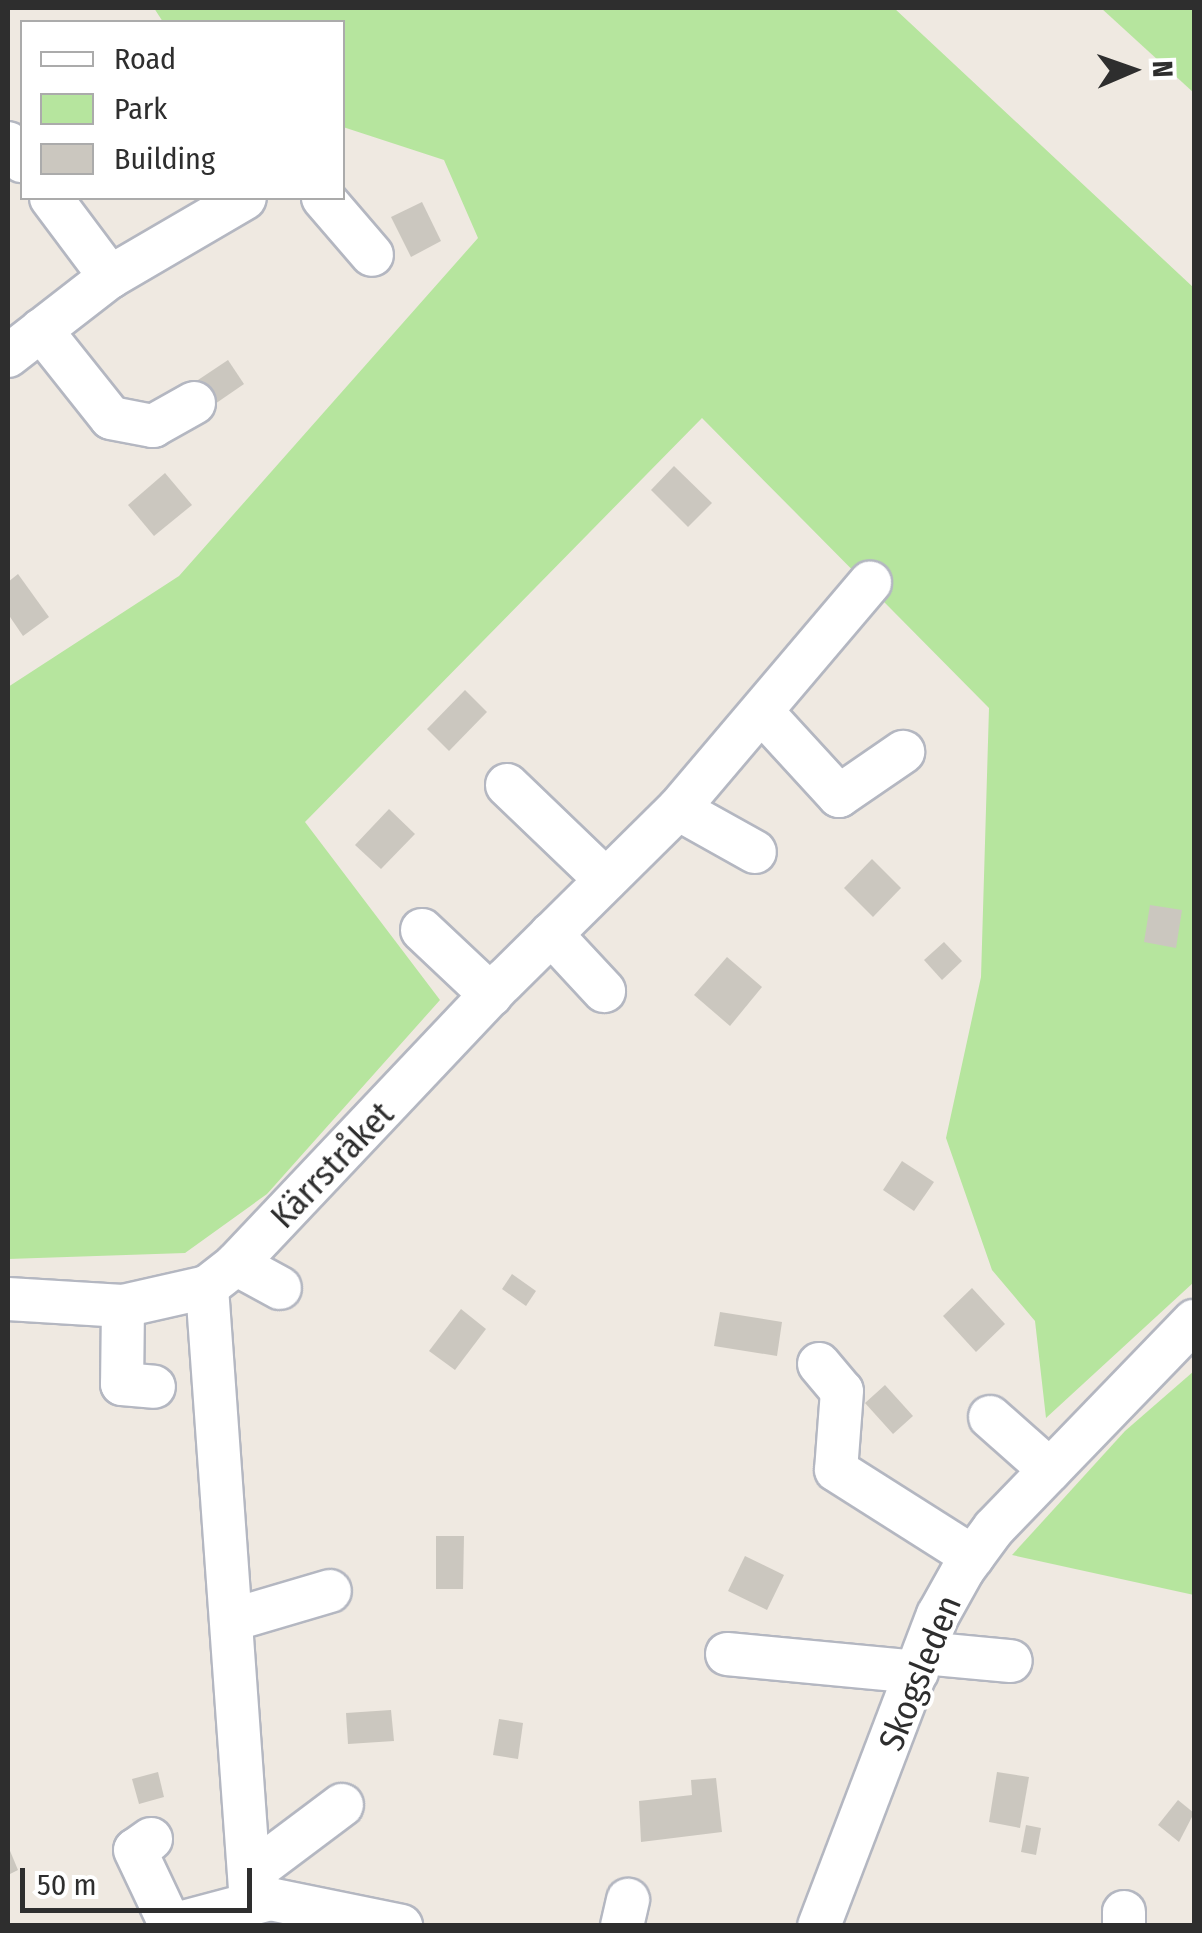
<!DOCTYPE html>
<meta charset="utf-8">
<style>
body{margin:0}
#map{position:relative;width:1202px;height:1933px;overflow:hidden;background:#efe9e1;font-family:"Fira Sans Condensed",sans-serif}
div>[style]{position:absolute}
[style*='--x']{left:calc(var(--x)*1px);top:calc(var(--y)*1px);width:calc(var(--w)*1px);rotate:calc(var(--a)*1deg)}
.green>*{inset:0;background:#b6e59e}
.building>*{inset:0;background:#cbc7bf}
.roads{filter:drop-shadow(2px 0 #b4b7c1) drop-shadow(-2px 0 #b4b7c1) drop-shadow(0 2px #b4b7c1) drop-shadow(0 -2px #b4b7c1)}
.minor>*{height:42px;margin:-21px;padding:0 21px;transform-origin:21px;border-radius:21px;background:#fff}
span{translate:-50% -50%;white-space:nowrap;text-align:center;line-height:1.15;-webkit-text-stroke:8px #fff;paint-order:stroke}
.street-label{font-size:35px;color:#2e2e2e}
.frame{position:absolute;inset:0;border:10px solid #2e2e2e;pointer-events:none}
.legend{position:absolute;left:20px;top:20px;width:325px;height:180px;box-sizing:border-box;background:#fff;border:2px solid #ababab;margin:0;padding:12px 18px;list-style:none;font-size:30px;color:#2e2e2e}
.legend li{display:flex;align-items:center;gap:20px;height:50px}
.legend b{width:50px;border:2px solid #ababab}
.north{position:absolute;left:1082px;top:20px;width:100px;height:100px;-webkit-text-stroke:8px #fff;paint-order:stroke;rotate:88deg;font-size:28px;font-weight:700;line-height:40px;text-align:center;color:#2e2e2e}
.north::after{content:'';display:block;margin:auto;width:35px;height:45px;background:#2e2e2e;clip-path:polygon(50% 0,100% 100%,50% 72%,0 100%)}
.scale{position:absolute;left:20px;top:1868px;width:232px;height:45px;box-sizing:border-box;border:5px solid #2e2e2e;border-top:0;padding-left:12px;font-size:30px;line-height:35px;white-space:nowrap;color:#2e2e2e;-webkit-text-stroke:8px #fff;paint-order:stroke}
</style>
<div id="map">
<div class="green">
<div style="clip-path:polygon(154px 8px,894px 8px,1194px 288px,1194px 1282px,1046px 1418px,1035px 1321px,992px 1270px,946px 1138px,981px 977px,989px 708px,702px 418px,305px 822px,440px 1000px,267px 1194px,185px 1253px,8px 1259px,8px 687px,179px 576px,478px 238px,444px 160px,343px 127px,342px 22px,163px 22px)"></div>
<div style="clip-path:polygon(1101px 8px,1194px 8px,1194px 93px)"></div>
<div style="clip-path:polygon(1194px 1371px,1194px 1595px,1012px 1555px,1125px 1431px)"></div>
</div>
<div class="building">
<div style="clip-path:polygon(422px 202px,441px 241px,411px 257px,391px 217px)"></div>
<div style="clip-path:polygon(228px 360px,244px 384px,212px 406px,195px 382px)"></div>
<div style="clip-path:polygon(674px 466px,712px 503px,688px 527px,651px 490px)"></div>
<div style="clip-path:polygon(165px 473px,192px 505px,154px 536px,128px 505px)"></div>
<div style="clip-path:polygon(18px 574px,49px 617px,23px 636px,8px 614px,8px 582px)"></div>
<div style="clip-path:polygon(465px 690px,487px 712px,449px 751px,427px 729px)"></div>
<div style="clip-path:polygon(389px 809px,415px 834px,381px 869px,355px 845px)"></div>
<div style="clip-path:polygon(872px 859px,901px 888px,873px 917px,844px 888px)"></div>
<div style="clip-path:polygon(1150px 905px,1182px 910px,1176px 948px,1144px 942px)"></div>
<div style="clip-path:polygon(944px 942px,962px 961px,942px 980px,924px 960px)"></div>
<div style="clip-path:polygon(727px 957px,762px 987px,730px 1026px,694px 995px)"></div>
<div style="clip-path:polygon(902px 1161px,934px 1182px,914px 1211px,883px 1190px)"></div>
<div style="clip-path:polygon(512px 1274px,536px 1291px,526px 1306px,502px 1289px)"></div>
<div style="clip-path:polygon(972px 1288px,1005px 1324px,976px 1352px,943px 1316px)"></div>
<div style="clip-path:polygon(461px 1309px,486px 1329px,455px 1370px,429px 1351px)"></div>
<div style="clip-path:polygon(720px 1312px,782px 1322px,777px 1356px,714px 1346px)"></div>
<div style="clip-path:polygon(885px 1385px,913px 1416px,893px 1434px,865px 1403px)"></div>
<div style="clip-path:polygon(436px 1536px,464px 1536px,463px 1589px,436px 1589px)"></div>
<div style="clip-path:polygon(745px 1556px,784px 1575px,767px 1610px,728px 1591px)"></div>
<div style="clip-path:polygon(391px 1710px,394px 1741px,348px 1744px,346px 1713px)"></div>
<div style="clip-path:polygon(499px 1719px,523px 1723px,518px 1759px,493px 1755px)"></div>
<div style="clip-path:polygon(158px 1772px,164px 1797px,139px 1804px,132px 1779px)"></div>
<div style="clip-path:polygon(997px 1772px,1029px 1777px,1020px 1828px,989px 1822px)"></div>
<div style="clip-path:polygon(716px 1778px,722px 1832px,641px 1842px,639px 1801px,692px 1795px,691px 1780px)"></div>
<div style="clip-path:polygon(1178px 1800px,1194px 1813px,1179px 1842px,1158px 1825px)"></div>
<div style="clip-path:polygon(1026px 1825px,1041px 1828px,1036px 1855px,1021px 1852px)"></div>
<div style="clip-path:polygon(8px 1846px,18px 1870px,8px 1875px)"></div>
</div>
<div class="roads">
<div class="minor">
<div style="--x:8;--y:143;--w:23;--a:52"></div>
<div style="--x:51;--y:198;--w:99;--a:53.2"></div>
<div style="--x:323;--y:198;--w:75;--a:49.3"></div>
<div style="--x:41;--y:330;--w:112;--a:51.5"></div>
<div style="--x:111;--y:418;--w:43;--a:10.8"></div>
<div style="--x:153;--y:426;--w:47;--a:-29.3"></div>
<div style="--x:8;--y:356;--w:129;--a:-37.8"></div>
<div style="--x:110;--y:277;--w:156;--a:-30.3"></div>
<div style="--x:762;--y:712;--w:114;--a:47.5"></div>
<div style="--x:839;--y:796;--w:78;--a:-34.5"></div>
<div style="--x:507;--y:785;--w:137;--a:43.8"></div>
<div style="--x:678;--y:809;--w:88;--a:29.2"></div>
<div style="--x:422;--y:930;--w:95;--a:43.3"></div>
<div style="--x:551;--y:934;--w:78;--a:47.1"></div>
<div style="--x:236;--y:1264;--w:50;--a:28.6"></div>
<div style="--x:8;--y:1299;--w:115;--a:3.5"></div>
<div style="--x:123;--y:1306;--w:86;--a:-12.7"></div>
<div style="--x:123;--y:1306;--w:78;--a:90.7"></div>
<div style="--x:122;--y:1384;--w:32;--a:5"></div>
<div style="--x:819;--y:1364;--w:35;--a:50"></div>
<div style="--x:842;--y:1391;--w:79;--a:94.3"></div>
<div style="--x:836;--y:1470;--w:162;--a:32.4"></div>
<div style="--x:990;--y:1417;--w:80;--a:41.5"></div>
<div style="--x:232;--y:1620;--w:102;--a:-16.5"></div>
<div style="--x:924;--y:1653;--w:87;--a:5.3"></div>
<div style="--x:727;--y:1654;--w:191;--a:5.4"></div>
<div style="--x:151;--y:1839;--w:19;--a:145"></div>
<div style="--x:135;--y:1850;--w:82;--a:64.7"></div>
<div style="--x:250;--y:1874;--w:115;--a:-36.9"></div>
<div style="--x:251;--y:1903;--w:618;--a:-94.09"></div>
<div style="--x:207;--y:1287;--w:37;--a:-38"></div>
<div style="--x:236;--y:1264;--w:390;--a:-46.6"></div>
<div style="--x:504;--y:981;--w:245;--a:-44.7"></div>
<div style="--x:678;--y:809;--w:297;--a:-49.7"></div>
<div style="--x:1124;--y:1912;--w:14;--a:90"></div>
<div style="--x:168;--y:1926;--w:106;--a:-14.8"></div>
<div style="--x:270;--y:1899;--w:134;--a:11.6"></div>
<div style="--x:622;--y:1926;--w:27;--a:-77"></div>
<div style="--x:819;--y:1926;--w:333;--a:-69.1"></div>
<div style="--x:938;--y:1615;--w:51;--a:-60.9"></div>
<div style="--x:963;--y:1570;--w:52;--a:-53.6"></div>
<div style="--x:994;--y:1528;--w:288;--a:-46"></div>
</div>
</div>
<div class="street-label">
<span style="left:332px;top:1165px;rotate:-46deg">Kärrstråket</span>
<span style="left:920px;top:1673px;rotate:-68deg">Skogsleden</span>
</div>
<div class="frame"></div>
<ul class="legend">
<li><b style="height:12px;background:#fff"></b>Road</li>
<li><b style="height:28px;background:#b6e59e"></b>Park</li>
<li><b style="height:28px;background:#cbc7bf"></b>Building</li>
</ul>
<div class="north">N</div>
<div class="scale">50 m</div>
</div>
